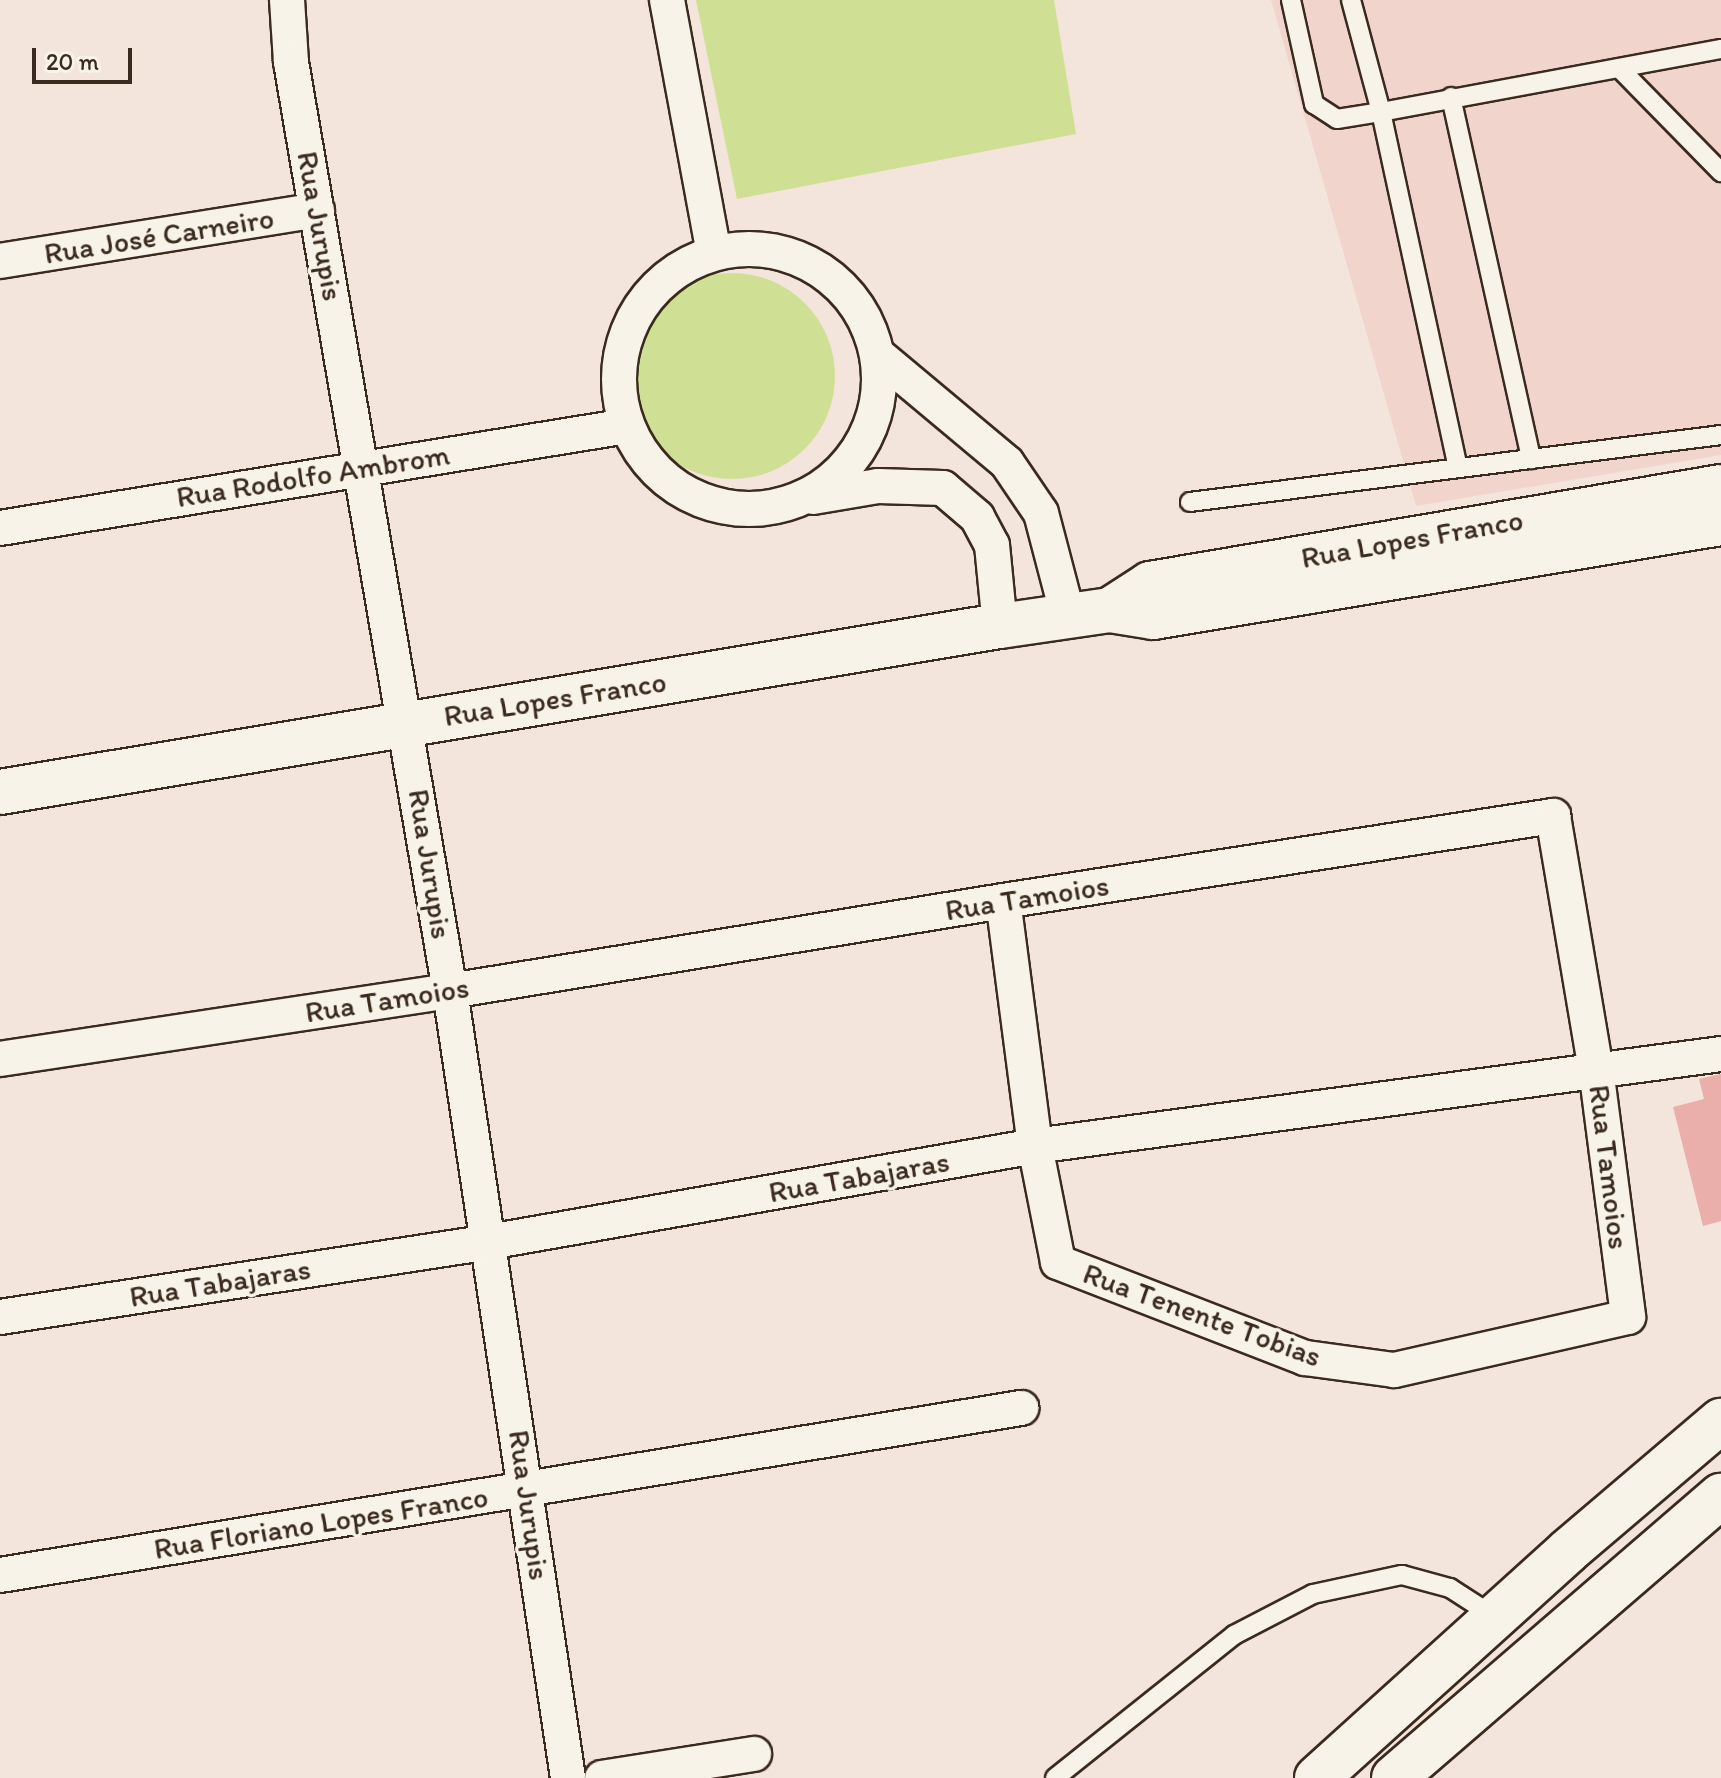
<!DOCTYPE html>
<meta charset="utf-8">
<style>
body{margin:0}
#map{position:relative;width:1721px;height:1778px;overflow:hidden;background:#f4e5dc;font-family:Itim,sans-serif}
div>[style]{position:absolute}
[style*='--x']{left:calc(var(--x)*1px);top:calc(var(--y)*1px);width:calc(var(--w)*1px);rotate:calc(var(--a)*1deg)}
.built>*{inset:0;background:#f1d5cd}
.green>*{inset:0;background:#cfe094}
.round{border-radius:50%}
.building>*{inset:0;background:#eaafab}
.roads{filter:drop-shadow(2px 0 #3b2a1e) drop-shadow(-2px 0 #3b2a1e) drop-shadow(0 2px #3b2a1e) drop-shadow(0 -2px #3b2a1e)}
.lane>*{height:18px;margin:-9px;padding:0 9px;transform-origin:9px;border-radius:9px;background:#f7f3e8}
.street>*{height:34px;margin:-17px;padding:0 17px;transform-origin:17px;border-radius:17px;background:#f7f3e8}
.street>.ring{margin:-17px;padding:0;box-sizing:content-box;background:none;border:34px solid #f7f3e8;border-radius:50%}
.secondary>*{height:44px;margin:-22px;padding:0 22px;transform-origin:22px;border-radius:22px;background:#f7f3e8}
.highway>*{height:44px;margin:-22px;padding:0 22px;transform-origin:22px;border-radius:22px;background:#f7f3e8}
span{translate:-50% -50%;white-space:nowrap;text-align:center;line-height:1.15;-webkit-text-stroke:7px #f7f3e8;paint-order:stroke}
.street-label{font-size:30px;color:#3b2a1e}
.scale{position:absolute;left:32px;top:48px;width:100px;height:36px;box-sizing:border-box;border:4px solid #3b2a1e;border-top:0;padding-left:10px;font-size:24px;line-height:28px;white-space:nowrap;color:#3b2a1e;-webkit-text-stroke:6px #f7f3e8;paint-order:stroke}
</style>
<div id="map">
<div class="built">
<div style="clip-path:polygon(1271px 0,1721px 0,1721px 455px,1416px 506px)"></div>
</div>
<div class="green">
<div style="clip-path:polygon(696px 0,1054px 0,1076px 134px,737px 199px)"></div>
<div class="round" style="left:629px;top:273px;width:206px;height:206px"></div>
</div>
<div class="building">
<div style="clip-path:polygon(1721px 1074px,1721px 1221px,1703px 1226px,1673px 1107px,1704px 1099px,1699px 1079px)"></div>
</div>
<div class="roads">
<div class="lane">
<div style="--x:1291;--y:0;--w:107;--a:77.5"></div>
<div style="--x:1314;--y:104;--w:27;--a:33"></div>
<div style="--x:1337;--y:119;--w:45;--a:-9"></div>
<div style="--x:1381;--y:112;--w:364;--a:77.8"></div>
<div style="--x:1351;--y:0;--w:116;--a:75"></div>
<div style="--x:1381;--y:112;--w:346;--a:-10.5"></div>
<div style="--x:1619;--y:68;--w:146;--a:45.6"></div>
<div style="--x:1451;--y:97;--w:371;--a:77.5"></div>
<div style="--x:1190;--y:502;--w:535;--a:-7.19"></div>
<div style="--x:1055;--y:1778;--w:229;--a:-38.6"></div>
<div style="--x:1234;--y:1635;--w:89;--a:-27.4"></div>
<div style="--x:1313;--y:1594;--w:91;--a:-12.1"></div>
<div style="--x:1402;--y:1575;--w:50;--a:15.2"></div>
<div style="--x:1450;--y:1588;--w:54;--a:32.8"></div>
</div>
<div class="street">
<div style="--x:287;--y:0;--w:62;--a:86.3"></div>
<div style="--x:291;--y:62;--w:943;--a:80.29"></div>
<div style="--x:450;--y:991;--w:796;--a:81.47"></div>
<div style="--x:667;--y:0;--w:257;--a:79.5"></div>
<div class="ring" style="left:619px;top:249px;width:226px;height:226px"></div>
<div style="--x:0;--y:261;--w:321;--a:-9.1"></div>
<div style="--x:878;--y:355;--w:168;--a:39.9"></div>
<div style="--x:1007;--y:463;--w:60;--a:55.8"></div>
<div style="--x:1041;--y:513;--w:106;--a:75.3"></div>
<div style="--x:813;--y:497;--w:66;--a:-9.6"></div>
<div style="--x:878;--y:486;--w:65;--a:1.8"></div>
<div style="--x:943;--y:488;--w:45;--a:40.5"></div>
<div style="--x:977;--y:517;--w:32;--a:62"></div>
<div style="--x:992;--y:545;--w:81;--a:84.4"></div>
<div style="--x:0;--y:528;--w:635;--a:-9.24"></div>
<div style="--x:0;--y:1059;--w:455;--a:-8.6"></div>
<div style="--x:450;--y:991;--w:560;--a:-9.24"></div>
<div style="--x:1003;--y:901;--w:557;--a:-8.79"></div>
<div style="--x:1553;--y:816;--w:257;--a:80.4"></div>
<div style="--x:1596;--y:1069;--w:250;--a:82.6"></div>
<div style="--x:1628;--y:1317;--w:240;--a:167.2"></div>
<div style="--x:1394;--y:1370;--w:90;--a:-172.3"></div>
<div style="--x:1305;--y:1358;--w:265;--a:-158.8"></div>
<div style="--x:1058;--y:1262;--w:118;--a:-101.2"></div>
<div style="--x:1035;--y:1146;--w:247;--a:-97.4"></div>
<div style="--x:0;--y:1317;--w:495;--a:-8.7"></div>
<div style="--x:489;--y:1242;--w:554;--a:-9.97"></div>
<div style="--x:1035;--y:1146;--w:692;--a:-7.64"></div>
<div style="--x:0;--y:1575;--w:1035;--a:-9.29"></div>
<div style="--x:602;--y:1778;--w:154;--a:-9"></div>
</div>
<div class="secondary">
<div style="--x:1110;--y:610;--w:48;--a:-33"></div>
<div style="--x:1150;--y:584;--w:579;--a:-9.64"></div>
<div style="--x:0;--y:792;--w:1014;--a:-9.43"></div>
<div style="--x:1000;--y:626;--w:111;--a:-8.3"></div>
<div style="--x:1110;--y:610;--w:44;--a:9.2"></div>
<div style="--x:1153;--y:617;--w:576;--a:-9.4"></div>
</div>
<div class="highway">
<div style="--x:1317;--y:1778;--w:338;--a:-42.1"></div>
<div style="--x:1568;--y:1551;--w:201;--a:-40.4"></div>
<div style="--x:1394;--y:1778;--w:432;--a:-40.8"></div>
</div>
</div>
<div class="street-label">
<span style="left:320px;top:226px;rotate:80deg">Rua Jurupis</span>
<span style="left:159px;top:236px;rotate:-9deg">Rua José Carneiro</span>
<span style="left:313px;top:476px;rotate:-9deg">Rua Rodolfo Ambrom</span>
<span style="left:1412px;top:539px;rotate:-10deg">Rua Lopes Franco</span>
<span style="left:555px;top:699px;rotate:-9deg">Rua Lopes Franco</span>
<span style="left:430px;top:864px;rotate:81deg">Rua Jurupis</span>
<span style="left:1027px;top:898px;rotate:-9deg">Rua Tamoios</span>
<span style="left:387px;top:1000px;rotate:-9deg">Rua Tamoios</span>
<span style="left:1609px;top:1167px;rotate:83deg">Rua Tamoios</span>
<span style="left:859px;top:1177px;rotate:-10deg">Rua Tabajaras</span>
<span style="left:220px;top:1283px;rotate:-9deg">Rua Tabajaras</span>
<span style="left:1202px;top:1315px;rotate:20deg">Rua Tenente Tobias</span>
<span style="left:529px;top:1505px;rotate:82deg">Rua Jurupis</span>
<span style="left:321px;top:1523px;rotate:-9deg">Rua Floriano Lopes Franco</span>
</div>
<div class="scale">20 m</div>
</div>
